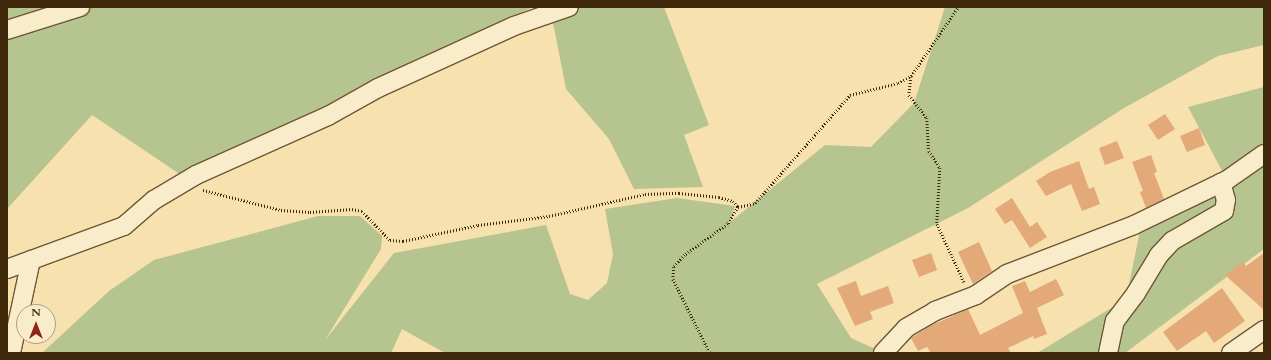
<!DOCTYPE html>
<style>
body{margin:0}
#map{position:relative;width:1271px;height:360px;overflow:hidden;background:#f6e1af;font-family:Cardo,serif}
div>[style]{position:absolute}
[style*='--x']{left:calc(var(--x)*1px);top:calc(var(--y)*1px);width:calc(var(--w)*1px);rotate:calc(var(--a)*1deg)}
.green>*{inset:0;background:#b6c490}
.building>*{inset:0;background:#e3a979}
.path>*{height:2.5px;margin-top:-1.25px;transform-origin:0;background:repeating-linear-gradient(90deg,#40290b 0 1px,transparent 0 3px)}
.roads{filter:drop-shadow(1px 0 #6e5734) drop-shadow(-1px 0 #6e5734) drop-shadow(0 1px #6e5734) drop-shadow(0 -1px #6e5734)}
.minor>*{height:18px;margin:-9px;padding:0 9px;transform-origin:9px;border-radius:9px;background:#f9eccb}
span{translate:-50% -50%;white-space:nowrap;text-align:center;line-height:1.15;-webkit-text-stroke:3px #f9eccb;paint-order:stroke}
.frame{position:absolute;inset:0;border:8px solid #40290b;pointer-events:none}
.north{position:absolute;left:16px;top:304px;width:40px;height:40px;box-sizing:border-box;background:#f9eccb;border:1px solid #af9e7e;border-radius:50%;rotate:0deg;font-size:11px;font-weight:700;line-height:16px;text-align:center;color:#40290b}
.north::after{content:'';display:block;margin:auto;width:14px;height:18px;background:#8f2418;clip-path:polygon(50% 0,100% 100%,50% 72%,0 100%)}
</style>
<div id="map">
<div class="green">
<div style="clip-path:polygon(7px 7px,533px 7px,181px 175px,92px 115px,7px 209px)"></div>
<div style="clip-path:polygon(550px 7px,664px 7px,709px 125px,684px 135px,703px 187px,634px 189px,609px 139px,566px 89px)"></div>
<div style="clip-path:polygon(945px 7px,1264px 7px,1264px 45px,1218px 56px,1124px 108px,968px 208px,817px 284px,851px 338px,884px 353px,445px 353px,402px 329px,391px 353px,42px 353px,109px 291px,154px 260px,318px 216px,360px 216px,382px 236px,381px 249px,325px 340px,394px 253px,546px 225px,570px 294px,588px 300px,607px 283px,613px 254px,605px 209px,677px 198px,735px 206px,729px 223px,825px 145px,871px 147px,914px 103px)"></div>
<div style="clip-path:polygon(1264px 87px,1264px 154px,1227px 180px,1188px 107px)"></div>
<div style="clip-path:polygon(1264px 166px,1264px 249px,1125px 353px,1037px 353px,1126px 299px,1140px 231px,1232px 189px)"></div>
</div>
<div class="building">
<div style="clip-path:polygon(1165px 114px,1175px 129px,1158px 140px,1148px 125px)"></div>
<div style="clip-path:polygon(1199px 128px,1205px 145px,1187px 152px,1180px 136px)"></div>
<div style="clip-path:polygon(1117px 141px,1124px 158px,1105px 165px,1099px 148px)"></div>
<div style="clip-path:polygon(1151px 155px,1157px 172px,1154px 173px,1164px 199px,1146px 208px,1140px 192px,1143px 191px,1132px 162px)"></div>
<div style="clip-path:polygon(1079px 161px,1089px 189px,1094px 187px,1100px 204px,1082px 211px,1071px 184px,1046px 196px,1036px 181px,1050px 172px)"></div>
<div style="clip-path:polygon(1012px 198px,1030px 227px,1037px 222px,1047px 237px,1030px 248px,1012px 220px,1005px 224px,995px 209px)"></div>
<div style="clip-path:polygon(979px 242px,992px 271px,973px 284px,958px 252px)"></div>
<div style="clip-path:polygon(931px 253px,937px 270px,919px 277px,912px 260px)"></div>
<div style="clip-path:polygon(1264px 253px,1264px 310px,1225px 275px,1243px 262px,1246px 266px)"></div>
<div style="clip-path:polygon(1056px 279px,1064px 295px,1037px 308px,1047px 334px,1034px 339px,1033px 336px,1008px 348px,1011px 353px,931px 353px,927px 347px,918px 351px,911px 338px,930px 326px,968px 309px,980px 335px,1023px 313px,1012px 286px,1025px 281px,1030px 292px)"></div>
<div style="clip-path:polygon(856px 281px,861px 296px,888px 286px,894px 303px,870px 312px,873px 319px,855px 326px,837px 288px)"></div>
<div style="clip-path:polygon(1222px 288px,1245px 321px,1214px 343px,1206px 331px,1177px 351px,1163px 332px)"></div>
</div>
<div class="path">
<div style="--x:911;--y:77;--w:18;--a:96"></div>
<div style="--x:909;--y:95;--w:29;--a:52"></div>
<div style="--x:927;--y:118;--w:33;--a:87"></div>
<div style="--x:929;--y:151;--w:20;--a:57"></div>
<div style="--x:940;--y:168;--w:56;--a:93.1"></div>
<div style="--x:937;--y:224;--w:64;--a:65"></div>
<div style="--x:203;--y:190;--w:81;--a:14.4"></div>
<div style="--x:281;--y:210;--w:29;--a:4"></div>
<div style="--x:310;--y:212;--w:42;--a:-4.1"></div>
<div style="--x:352;--y:209;--w:10;--a:11"></div>
<div style="--x:362;--y:211;--w:40;--a:46"></div>
<div style="--x:390;--y:240;--w:13;--a:4"></div>
<div style="--x:403;--y:241;--w:77;--a:-12"></div>
<div style="--x:478;--y:225;--w:72;--a:-7.2"></div>
<div style="--x:549;--y:216;--w:98;--a:-12.9"></div>
<div style="--x:645;--y:194;--w:34;--a:-2"></div>
<div style="--x:679;--y:193;--w:40;--a:5.7"></div>
<div style="--x:719;--y:197;--w:15;--a:16"></div>
<div style="--x:733;--y:201;--w:8;--a:50"></div>
<div style="--x:738;--y:207;--w:20;--a:120"></div>
<div style="--x:728;--y:224;--w:53;--a:144.2"></div>
<div style="--x:685;--y:255;--w:16;--a:133"></div>
<div style="--x:674;--y:267;--w:12;--a:95"></div>
<div style="--x:673;--y:279;--w:83;--a:63.4"></div>
<div style="--x:738;--y:207;--w:17;--a:-13"></div>
<div style="--x:755;--y:203;--w:144;--a:-48.7"></div>
<div style="--x:850;--y:95;--w:49;--a:-14"></div>
<div style="--x:898;--y:83;--w:15;--a:-28"></div>
<div style="--x:911;--y:76;--w:83;--a:-55.7"></div>
</div>
<div class="roads">
<div class="minor">
<div style="--x:7;--y:30;--w:77;--a:-17.5"></div>
<div style="--x:7;--y:269;--w:125;--a:-20.2"></div>
<div style="--x:124;--y:226;--w:40;--a:-41"></div>
<div style="--x:154;--y:200;--w:49;--a:-30.8"></div>
<div style="--x:196;--y:175;--w:145;--a:-24.1"></div>
<div style="--x:328;--y:116;--w:57;--a:-29.2"></div>
<div style="--x:378;--y:88;--w:149;--a:-24.5"></div>
<div style="--x:514;--y:26;--w:58;--a:-19.1"></div>
<div style="--x:11;--y:353;--w:95;--a:-77.9"></div>
<div style="--x:883;--y:353;--w:34;--a:-47"></div>
<div style="--x:906;--y:328;--w:34;--a:-30"></div>
<div style="--x:935;--y:311;--w:44;--a:-21.3"></div>
<div style="--x:976;--y:295;--w:37;--a:-34"></div>
<div style="--x:1007;--y:274;--w:136;--a:-21.1"></div>
<div style="--x:1134;--y:225;--w:103;--a:-25.8"></div>
<div style="--x:1227;--y:180;--w:45;--a:-35.1"></div>
<div style="--x:1108;--y:353;--w:33;--a:-78"></div>
<div style="--x:1115;--y:321;--w:35;--a:-53"></div>
<div style="--x:1136;--y:293;--w:44;--a:-58.8"></div>
<div style="--x:1159;--y:255;--w:19;--a:-47"></div>
<div style="--x:1172;--y:241;--w:60;--a:-30"></div>
<div style="--x:1224;--y:211;--w:11;--a:-80"></div>
<div style="--x:1226;--y:200;--w:18;--a:-106"></div>
<div style="--x:1231;--y:353;--w:40;--a:-34.9"></div>
</div>
</div>
<div class="frame"></div>
<div class="north">N</div>
</div>
